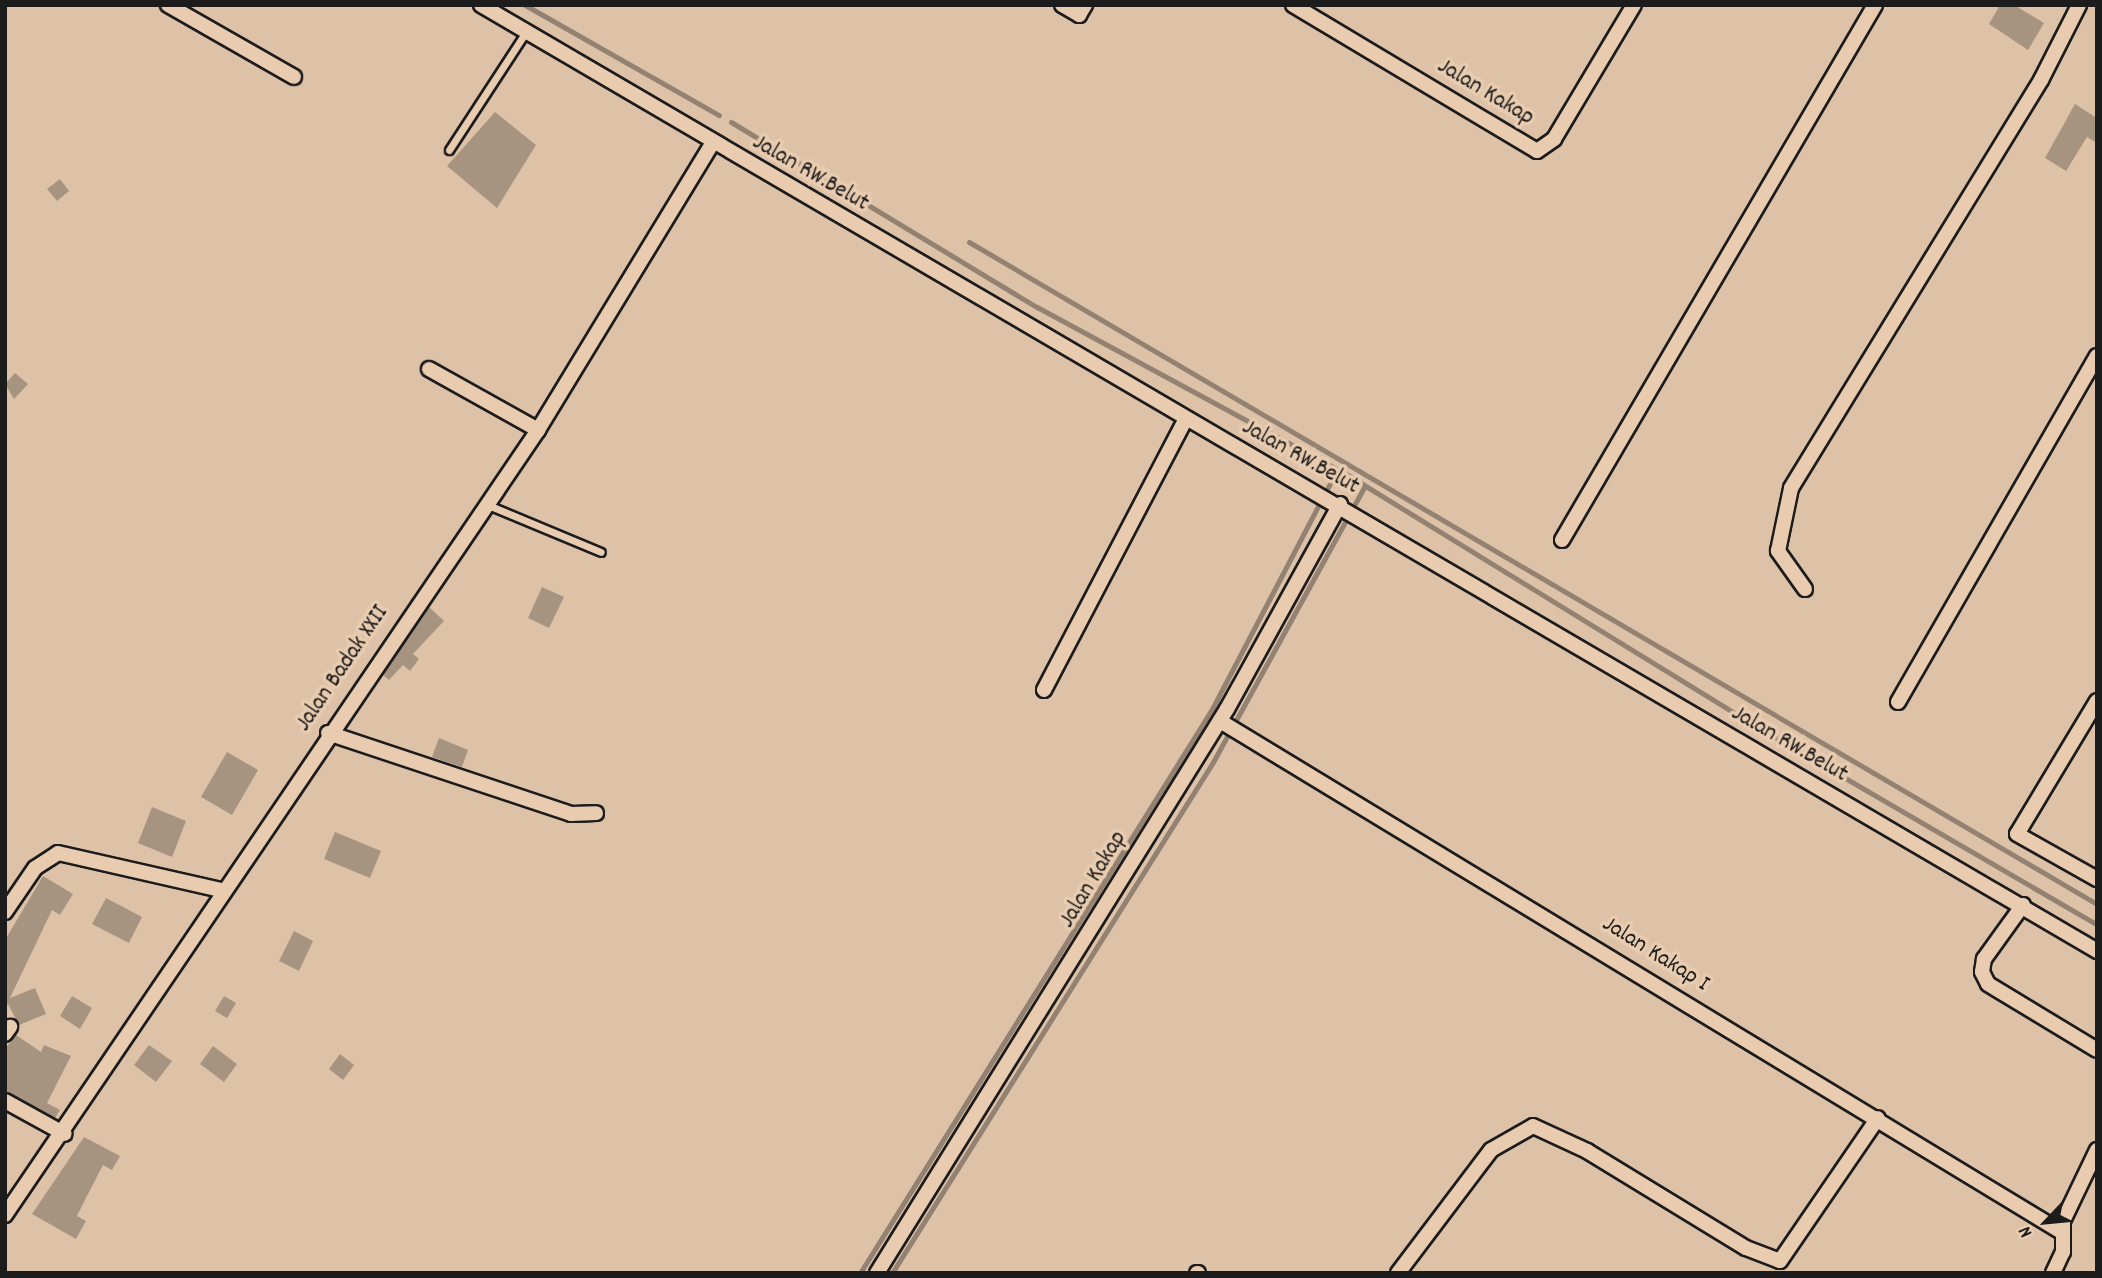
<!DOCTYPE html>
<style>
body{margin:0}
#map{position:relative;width:2102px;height:1278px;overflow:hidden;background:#ddc2a7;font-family:Dekko,sans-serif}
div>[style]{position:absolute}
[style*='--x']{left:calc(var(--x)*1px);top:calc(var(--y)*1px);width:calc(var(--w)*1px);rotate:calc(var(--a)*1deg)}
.stream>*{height:5px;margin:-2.5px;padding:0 2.5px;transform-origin:2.5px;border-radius:2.5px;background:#938272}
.building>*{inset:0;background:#a79480}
.roads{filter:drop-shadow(2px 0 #1c1c1c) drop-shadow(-2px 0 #1c1c1c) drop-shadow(0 2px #1c1c1c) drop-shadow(0 -2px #1c1c1c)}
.lane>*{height:7px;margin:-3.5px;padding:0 3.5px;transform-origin:3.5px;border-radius:3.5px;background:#e9ccb0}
.street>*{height:14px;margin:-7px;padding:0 7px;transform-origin:7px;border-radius:7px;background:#e9ccb0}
span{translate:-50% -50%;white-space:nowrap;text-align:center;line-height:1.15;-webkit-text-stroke:7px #e9ccb0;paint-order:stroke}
.street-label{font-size:24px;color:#1c1c1c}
.frame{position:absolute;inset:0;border:7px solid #1c1c1c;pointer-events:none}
.north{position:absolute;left:2011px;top:1187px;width:70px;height:70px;-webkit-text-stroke:5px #e9ccb0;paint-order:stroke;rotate:244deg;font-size:19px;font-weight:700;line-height:28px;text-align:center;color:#1c1c1c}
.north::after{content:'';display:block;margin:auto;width:24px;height:32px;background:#1c1c1c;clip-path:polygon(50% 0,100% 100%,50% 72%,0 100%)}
</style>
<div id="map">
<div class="stream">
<div style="--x:525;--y:5;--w:223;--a:29.6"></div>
<div style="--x:731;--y:122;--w:358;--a:31.2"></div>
<div style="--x:1037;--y:307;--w:357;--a:28.4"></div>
<div style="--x:1351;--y:477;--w:473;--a:31.6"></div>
<div style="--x:1754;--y:725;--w:397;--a:30.2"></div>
<div style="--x:969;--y:242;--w:1308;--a:30.41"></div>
<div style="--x:860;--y:1273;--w:665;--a:-58.03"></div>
<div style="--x:1212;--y:709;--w:270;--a:-62.4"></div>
<div style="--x:892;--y:1273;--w:603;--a:-57.86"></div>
<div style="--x:1213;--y:762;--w:315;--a:-61.2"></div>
</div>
<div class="building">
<div style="clip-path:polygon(2000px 5px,2014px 5px,2044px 23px,2028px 50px,1989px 24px)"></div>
<div style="clip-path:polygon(2075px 104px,2097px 118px,2097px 143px,2087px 137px,2066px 171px,2045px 158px)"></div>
<div style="clip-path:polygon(495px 112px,536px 145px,497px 208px,447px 166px)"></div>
<div style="clip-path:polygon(60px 179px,69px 191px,57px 201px,47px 189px)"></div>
<div style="clip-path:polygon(15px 373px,28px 384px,14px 399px,5px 384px)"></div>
<div style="clip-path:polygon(542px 587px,564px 597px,549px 628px,528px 618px)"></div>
<div style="clip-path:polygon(429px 607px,444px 621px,413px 654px,419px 659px,410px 671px,403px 665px,389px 680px,383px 675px)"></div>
<div style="clip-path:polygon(439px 738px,468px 750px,462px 767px,432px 757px)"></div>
<div style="clip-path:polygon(227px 752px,258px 770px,232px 815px,201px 797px)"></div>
<div style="clip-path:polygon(152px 807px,186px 821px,172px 857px,138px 843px)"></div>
<div style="clip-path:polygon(335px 832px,381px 851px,370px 878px,324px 859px)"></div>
<div style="clip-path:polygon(43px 876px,73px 894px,60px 915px,52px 910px,10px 998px,35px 988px,46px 1014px,19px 1025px,8px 1004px,5px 1008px,5px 940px)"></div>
<div style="clip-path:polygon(106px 898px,142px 917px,129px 943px,92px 924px)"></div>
<div style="clip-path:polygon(294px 931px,313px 941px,299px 971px,279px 961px)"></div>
<div style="clip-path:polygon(72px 996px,92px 1008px,80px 1029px,60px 1016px)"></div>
<div style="clip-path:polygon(224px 996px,236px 1003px,227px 1018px,215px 1011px)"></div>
<div style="clip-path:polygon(16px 1035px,41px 1052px,44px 1045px,71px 1056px,47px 1103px,60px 1110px,55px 1118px,5px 1091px,5px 1049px)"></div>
<div style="clip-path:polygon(149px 1045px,172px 1061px,156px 1082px,134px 1065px)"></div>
<div style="clip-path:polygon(213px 1046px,237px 1064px,224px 1082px,200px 1064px)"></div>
<div style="clip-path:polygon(340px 1054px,354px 1065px,343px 1080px,329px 1069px)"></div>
<div style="clip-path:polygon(84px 1137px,120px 1156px,112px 1170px,103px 1165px,87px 1196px,77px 1216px,86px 1221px,76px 1239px,32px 1214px)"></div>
</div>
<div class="roads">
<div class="lane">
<div style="--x:449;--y:150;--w:141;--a:-56.9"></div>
<div style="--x:488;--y:505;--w:122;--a:22.6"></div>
</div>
<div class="street">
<div style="--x:168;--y:5;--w:145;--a:29.7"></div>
<div style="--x:481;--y:5;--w:1873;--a:30.34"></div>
<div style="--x:1062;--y:5;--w:20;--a:30"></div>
<div style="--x:1079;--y:15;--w:12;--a:-59"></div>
<div style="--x:1293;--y:5;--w:284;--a:30.9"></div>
<div style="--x:1537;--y:151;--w:21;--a:-35"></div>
<div style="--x:1554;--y:139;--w:156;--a:-59.2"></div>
<div style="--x:429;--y:369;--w:125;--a:29.2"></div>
<div style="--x:1562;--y:540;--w:620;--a:-59.67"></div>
<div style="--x:1805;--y:589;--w:47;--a:-125.4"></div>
<div style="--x:1778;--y:551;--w:64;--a:-78.3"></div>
<div style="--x:1791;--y:488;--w:479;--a:-58.5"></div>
<div style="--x:2041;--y:80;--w:84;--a:-63.1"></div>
<div style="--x:1044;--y:690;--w:305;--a:-62.4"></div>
<div style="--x:2097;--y:701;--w:155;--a:121"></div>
<div style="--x:2017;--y:834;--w:92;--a:29.4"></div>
<div style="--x:1898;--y:702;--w:399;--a:-60.1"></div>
<div style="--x:1220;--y:721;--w:986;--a:31.27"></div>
<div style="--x:328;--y:733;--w:256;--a:18.4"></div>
<div style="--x:571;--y:814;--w:25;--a:-2"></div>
<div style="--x:2023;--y:905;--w:67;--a:125.8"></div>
<div style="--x:1984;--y:959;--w:13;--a:99"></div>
<div style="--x:1982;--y:972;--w:13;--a:63"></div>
<div style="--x:1988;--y:984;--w:127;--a:31.2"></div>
<div style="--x:5;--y:912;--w:53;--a:-55.7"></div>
<div style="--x:35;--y:868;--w:27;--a:-33"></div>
<div style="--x:58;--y:853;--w:171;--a:12.8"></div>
<div style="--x:5;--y:1034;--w:9;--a:-54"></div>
<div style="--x:5;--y:1101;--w:68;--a:28.8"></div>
<div style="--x:5;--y:1215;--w:949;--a:-55.82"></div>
<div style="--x:538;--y:430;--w:335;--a:-58.7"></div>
<div style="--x:877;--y:1273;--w:664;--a:-58.18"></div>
<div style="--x:1227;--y:709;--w:234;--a:-61.1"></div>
<div style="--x:1197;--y:1273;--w:1;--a:0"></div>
<div style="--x:1398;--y:1273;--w:154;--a:-52.9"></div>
<div style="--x:1491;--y:1150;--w:48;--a:-29.7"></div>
<div style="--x:1533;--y:1126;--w:60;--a:24.8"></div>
<div style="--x:1587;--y:1151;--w:186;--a:31.4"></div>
<div style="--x:1746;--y:1248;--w:36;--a:21"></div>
<div style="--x:1780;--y:1261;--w:173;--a:-55.6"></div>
<div style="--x:2053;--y:1273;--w:23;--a:-65"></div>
<div style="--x:2063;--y:1252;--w:31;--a:-90"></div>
<div style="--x:2063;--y:1221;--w:79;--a:-64.4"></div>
</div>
</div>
<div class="street-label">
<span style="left:1485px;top:93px;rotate:31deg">Jalan Kakap</span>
<span style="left:810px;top:174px;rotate:30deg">Jalan RW.Belut</span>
<span style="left:1300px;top:458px;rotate:29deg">Jalan RW.Belut</span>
<span style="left:343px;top:669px;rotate:-56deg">Jalan Badak XXII</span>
<span style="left:1789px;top:745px;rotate:30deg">Jalan RW.Belut</span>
<span style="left:1094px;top:880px;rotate:-59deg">Jalan Kakap</span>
<span style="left:1655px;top:955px;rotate:32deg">Jalan Kakap I</span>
</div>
<div class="frame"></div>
<div class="north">N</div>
</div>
